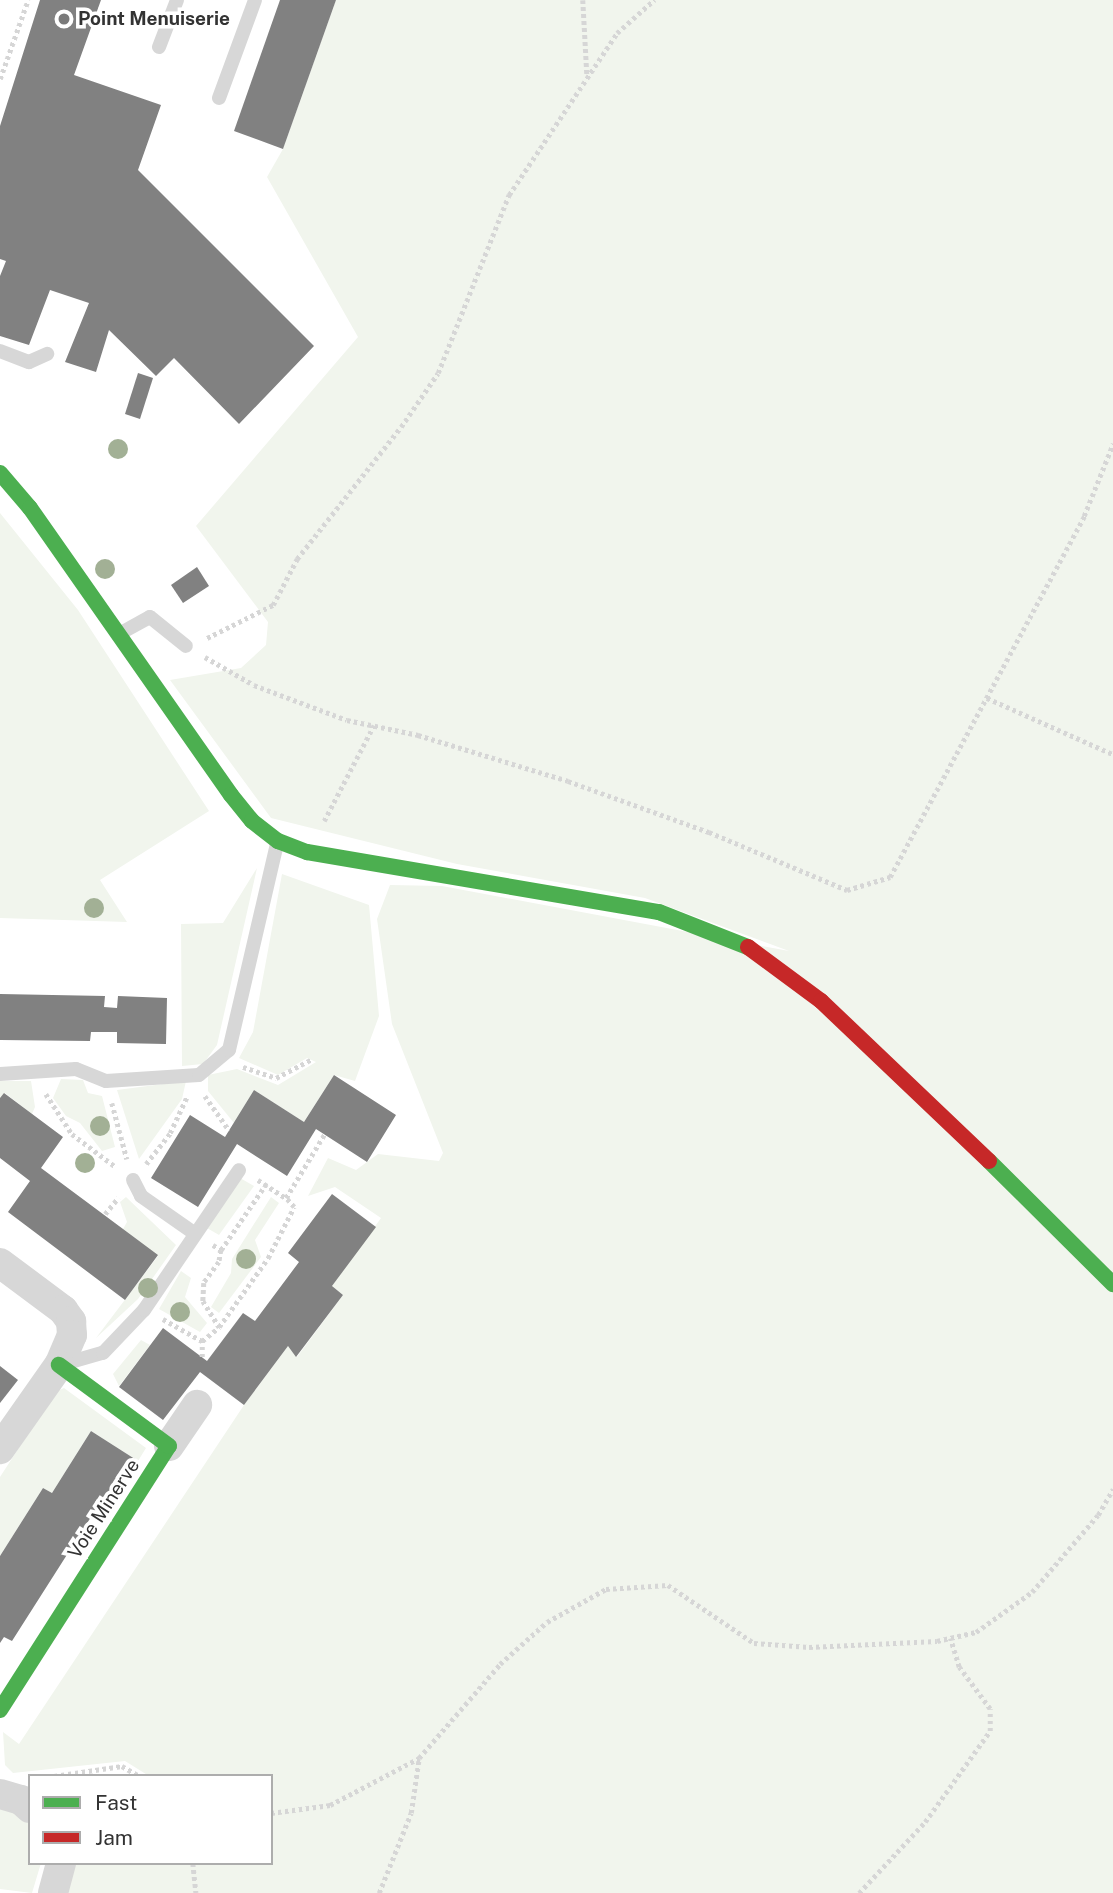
<!DOCTYPE html>
<style>
body{margin:0}
#map{position:relative;width:1113px;height:1893px;overflow:hidden;background:#fff;font-family:"Public Sans",sans-serif}
div>[style]{position:absolute}
[style*='--x']{left:calc(var(--x)*1px);top:calc(var(--y)*1px);width:calc(var(--w)*1px);rotate:calc(var(--a)*1deg)}
.green>*{inset:0;background:#f1f5ed}
.building>*{inset:0;background:#818181}
.path>*{height:4.5px;margin-top:-2.25px;transform-origin:0;background:repeating-linear-gradient(90deg,#d6d6d6 0 3.5px,transparent 0 7px)}
.lane>*{height:14px;margin:-7px;padding:0 7px;transform-origin:7px;border-radius:7px;background:#d7d7d7}
.street>*{height:30px;margin:-15px;padding:0 15px;transform-origin:15px;border-radius:15px;background:#d7d7d7}
.fast>*{height:16px;margin:-8px;padding:0 8px;transform-origin:8px;border-radius:8px;background:#4caf50}
.jam>*{height:16px;margin:-8px;padding:0 8px;transform-origin:8px;border-radius:8px;background:#c62828}
.trees>*{width:20px;height:20px;margin:-10px;border-radius:50%;background:#a2b095}
.dots>*{width:19px;height:19px;translate:-50% -50%;box-sizing:border-box;border:4px solid #fff;border-radius:50%}
span{translate:-50% -50%;white-space:nowrap;text-align:center;line-height:1.15;-webkit-text-stroke:7px #fff;paint-order:stroke}
.poi-label{font-size:19px;color:#333;font-weight:700}
.left{translate:0 -50%;text-align:left}
.street-label{font-size:19px;color:#333}
.legend{position:absolute;left:28px;top:1774px;width:245px;height:91px;box-sizing:border-box;background:#fff;border:2px solid #adadad;margin:0;padding:9px 12px;list-style:none;font-size:21px;color:#333}
.legend li{display:flex;align-items:center;gap:14px;height:35px}
.legend b{width:35px;border:2px solid #adadad}
</style>
<div id="map">
<div class="green">
<div style="clip-path:polygon(336px 0,1113px 0,1113px 1893px,62px 1893px,69px 1863px,271px 1863px,271px 1776px,149px 1776px,125px 1761px,13px 1773px,5px 1765px,3px 1732px,19px 1744px,244px 1405px,288px 1346px,297px 1357px,343px 1295px,332px 1286px,381px 1218px,335px 1187px,308px 1196px,328px 1158px,356px 1170px,378px 1154px,439px 1161px,443px 1153px,392px 1024px,377px 919px,390px 885px,442px 886px,789px 951px,645px 898px,457px 864px,271px 818px,170px 680px,241px 668px,266px 645px,268px 622px,196px 526px,358px 337px,267px 177px,283px 149px)"></div>
<div style="clip-path:polygon(0 513px,78px 610px,209px 811px,100px 880px,127px 922px,0 918px)"></div>
<div style="clip-path:polygon(257px 868px,217px 1045px,203px 1064px,182px 1066px,181px 924px,223px 923px)"></div>
<div style="clip-path:polygon(282px 874px,369px 905px,379px 1016px,355px 1081px,334px 1075px,304px 1122px,254px 1090px,234px 1123px,208px 1091px,208px 1075px,237px 1069px,278px 1085px,316px 1062px,307px 1058px,278px 1075px,239px 1058px,253px 1032px)"></div>
<div style="clip-path:polygon(61px 1079px,83px 1080px,88px 1093px,102px 1096px,115px 1147px,102px 1151px,80px 1123px,66px 1116px,53px 1098px)"></div>
<div style="clip-path:polygon(0 1081px,31px 1081px,35px 1107px,32px 1114px,5px 1093px,0 1098px)"></div>
<div style="clip-path:polygon(186px 1081px,182px 1099px,139px 1159px,117px 1090px)"></div>
<div style="clip-path:polygon(240px 1178px,254px 1186px,219px 1235px,207px 1228px)"></div>
<div style="clip-path:polygon(126px 1197px,176px 1245px,138px 1299px,96px 1338px,158px 1256px,123px 1229px,127px 1222px,120px 1202px)"></div>
<div style="clip-path:polygon(271px 1197px,279px 1203px,255px 1240px,261px 1257px,219px 1313px,211px 1307px,231px 1273px,232px 1259px)"></div>
<div style="clip-path:polygon(181px 1271px,191px 1278px,185px 1297px,207px 1323px,200px 1332px,159px 1309px)"></div>
<div style="clip-path:polygon(141px 1340px,150px 1345px,119px 1386px,113px 1374px)"></div>
<div style="clip-path:polygon(64px 1388px,146px 1448px,138px 1461px,91px 1431px,52px 1493px,43px 1488px,0 1556px,0 1477px,55px 1392px)"></div>
<div style="clip-path:polygon(0 1804px,30px 1821px,30px 1863px,41px 1863px,32px 1893px,0 1889px)"></div>
</div>
<div class="building">
<div style="clip-path:polygon(40px 0,101px 0,74px 75px,161px 105px,138px 170px,314px 346px,239px 424px,174px 358px,156px 376px,109px 330px,96px 372px,65px 362px,89px 303px,50px 290px,29px 345px,0 336px,0 276px,6px 261px,0 259px,0 126px)"></div>
<div style="clip-path:polygon(280px 0,336px 0,283px 149px,234px 131px)"></div>
<div style="clip-path:polygon(138px 373px,153px 378px,140px 419px,125px 414px)"></div>
<div style="clip-path:polygon(197px 567px,209px 586px,183px 603px,171px 585px)"></div>
<div style="clip-path:polygon(0 994px,105px 996px,104px 1007px,117px 1008px,118px 996px,167px 998px,166px 1044px,117px 1043px,117px 1032px,91px 1032px,90px 1041px,0 1040px)"></div>
<div style="clip-path:polygon(334px 1075px,396px 1115px,367px 1162px,316px 1129px,287px 1176px,237px 1144px,198px 1207px,151px 1178px,190px 1115px,225px 1137px,254px 1090px,304px 1122px)"></div>
<div style="clip-path:polygon(4px 1093px,63px 1137px,41px 1168px,158px 1255px,125px 1300px,8px 1212px,30px 1181px,0 1158px,0 1098px)"></div>
<div style="clip-path:polygon(332px 1194px,376px 1227px,332px 1286px,343px 1295px,296px 1357px,288px 1346px,244px 1405px,200px 1372px,163px 1420px,119px 1387px,163px 1328px,207px 1361px,243px 1313px,255px 1321px,299px 1262px,288px 1253px)"></div>
<div style="clip-path:polygon(0 1366px,18px 1380px,0 1403px)"></div>
<div style="clip-path:polygon(91px 1431px,138px 1461px,98px 1522px,91px 1517px,12px 1641px,4px 1637px,0 1643px,0 1556px,43px 1488px,52px 1493px)"></div>
</div>
<div class="path">
<div style="--x:583;--y:0;--w:74;--a:86.9"></div>
<div style="--x:0;--y:79;--w:84;--a:-70.5"></div>
<div style="--x:207;--y:638;--w:74;--a:-26.6"></div>
<div style="--x:273;--y:605;--w:52;--a:-62.4"></div>
<div style="--x:297;--y:559;--w:168;--a:-51.8"></div>
<div style="--x:401;--y:427;--w:65;--a:-55.6"></div>
<div style="--x:438;--y:373;--w:192;--a:-68.3"></div>
<div style="--x:509;--y:195;--w:195;--a:-56.3"></div>
<div style="--x:617;--y:33;--w:50;--a:-41.7"></div>
<div style="--x:205;--y:657;--w:56;--a:29.7"></div>
<div style="--x:254;--y:685;--w:99;--a:20.6"></div>
<div style="--x:347;--y:720;--w:73;--a:11.9"></div>
<div style="--x:418;--y:735;--w:157;--a:17"></div>
<div style="--x:568;--y:781;--w:150;--a:19.9"></div>
<div style="--x:709;--y:832;--w:150;--a:22.8"></div>
<div style="--x:847;--y:890;--w:45;--a:-16.8"></div>
<div style="--x:890;--y:877;--w:410;--a:-61.7"></div>
<div style="--x:1084;--y:516;--w:78;--a:-68.1"></div>
<div style="--x:987;--y:698;--w:138;--a:24"></div>
<div style="--x:324;--y:821;--w:108;--a:-62.5"></div>
<div style="--x:243;--y:1067;--w:35;--a:18"></div>
<div style="--x:276;--y:1078;--w:41;--a:-27.8"></div>
<div style="--x:46;--y:1094;--w:48;--a:57"></div>
<div style="--x:72;--y:1134;--w:55;--a:36.9"></div>
<div style="--x:205;--y:1096;--w:42;--a:54.8"></div>
<div style="--x:112;--y:1103;--w:58;--a:75"></div>
<div style="--x:146;--y:1164;--w:39;--a:-52"></div>
<div style="--x:170;--y:1133;--w:40;--a:-65"></div>
<div style="--x:258;--y:1180;--w:33;--a:33"></div>
<div style="--x:286;--y:1198;--w:74;--a:-58.9"></div>
<div style="--x:105;--y:1214;--w:21;--a:-51"></div>
<div style="--x:213;--y:1245;--w:9;--a:32"></div>
<div style="--x:221;--y:1250;--w:12;--a:99"></div>
<div style="--x:219;--y:1262;--w:26;--a:126"></div>
<div style="--x:204;--y:1283;--w:18;--a:93"></div>
<div style="--x:203;--y:1301;--w:31;--a:58"></div>
<div style="--x:221;--y:1250;--w:80;--a:-55.7"></div>
<div style="--x:163;--y:1319;--w:45;--a:29.4"></div>
<div style="--x:202;--y:1357;--w:16;--a:-90"></div>
<div style="--x:202;--y:1341;--w:22;--a:-39"></div>
<div style="--x:219;--y:1327;--w:85;--a:-54.6"></div>
<div style="--x:268;--y:1258;--w:57;--a:-63"></div>
<div style="--x:294;--y:1207;--w:12;--a:-132"></div>
<div style="--x:54;--y:1776;--w:69;--a:-8.4"></div>
<div style="--x:122;--y:1766;--w:20;--a:30"></div>
<div style="--x:271;--y:1813;--w:60;--a:-7.7"></div>
<div style="--x:330;--y:1805;--w:101;--a:-27.8"></div>
<div style="--x:419;--y:1758;--w:124;--a:-49.2"></div>
<div style="--x:500;--y:1664;--w:63;--a:-41.8"></div>
<div style="--x:547;--y:1622;--w:68;--a:-29.2"></div>
<div style="--x:606;--y:1589;--w:62;--a:-3.7"></div>
<div style="--x:668;--y:1585;--w:104;--a:34"></div>
<div style="--x:754;--y:1643;--w:55;--a:4.2"></div>
<div style="--x:809;--y:1647;--w:128;--a:-2.7"></div>
<div style="--x:937;--y:1641;--w:40;--a:-13"></div>
<div style="--x:976;--y:1632;--w:69;--a:-35.5"></div>
<div style="--x:1032;--y:1592;--w:101;--a:-49.4"></div>
<div style="--x:1098;--y:1515;--w:30;--a:-60"></div>
<div style="--x:193;--y:1863;--w:30;--a:84"></div>
<div style="--x:379;--y:1893;--w:86;--a:-68.2"></div>
<div style="--x:411;--y:1813;--w:56;--a:-81.7"></div>
<div style="--x:859;--y:1893;--w:97;--a:-47.1"></div>
<div style="--x:925;--y:1822;--w:112;--a:-54.5"></div>
<div style="--x:990;--y:1731;--w:22;--a:-90"></div>
<div style="--x:990;--y:1709;--w:52;--a:-126.4"></div>
<div style="--x:959;--y:1667;--w:30;--a:-107"></div>
</div>
<div class="lane">
<div style="--x:159;--y:47;--w:50;--a:-69"></div>
<div style="--x:219;--y:98;--w:104;--a:-69.8"></div>
<div style="--x:0;--y:351;--w:31;--a:21"></div>
<div style="--x:29;--y:362;--w:20;--a:-24"></div>
<div style="--x:119;--y:634;--w:35;--a:-29"></div>
<div style="--x:150;--y:617;--w:46;--a:38.9"></div>
<div style="--x:0;--y:1074;--w:76;--a:-3.8"></div>
<div style="--x:76;--y:1069;--w:32;--a:22"></div>
<div style="--x:106;--y:1081;--w:93;--a:-3.7"></div>
<div style="--x:199;--y:1075;--w:39;--a:-40"></div>
<div style="--x:229;--y:1050;--w:212;--a:-76.9"></div>
<div style="--x:133;--y:1180;--w:18;--a:63"></div>
<div style="--x:141;--y:1196;--w:65;--a:34.9"></div>
<div style="--x:67;--y:1363;--w:37;--a:-16"></div>
<div style="--x:103;--y:1353;--w:59;--a:-46.4"></div>
<div style="--x:144;--y:1310;--w:169;--a:-55.8"></div>
</div>
<div class="street">
<div style="--x:0;--y:1263;--w:79;--a:36.7"></div>
<div style="--x:63;--y:1310;--w:14;--a:54"></div>
<div style="--x:71;--y:1321;--w:14;--a:86"></div>
<div style="--x:72;--y:1335;--w:33;--a:113"></div>
<div style="--x:59;--y:1365;--w:103;--a:125.1"></div>
<div style="--x:169;--y:1446;--w:50;--a:-55.7"></div>
<div style="--x:0;--y:1794;--w:22;--a:16"></div>
<div style="--x:21;--y:1800;--w:12;--a:42"></div>
<div style="--x:53;--y:1893;--w:31;--a:-75"></div>
</div>
<div class="fast">
<div style="--x:0;--y:473;--w:46;--a:49.4"></div>
<div style="--x:30;--y:508;--w:350;--a:55"></div>
<div style="--x:231;--y:795;--w:33;--a:51"></div>
<div style="--x:252;--y:821;--w:33;--a:38"></div>
<div style="--x:278;--y:841;--w:31;--a:21"></div>
<div style="--x:307;--y:852;--w:357;--a:9.7"></div>
<div style="--x:659;--y:912;--w:96;--a:21.5"></div>
<div style="--x:989;--y:1161;--w:175;--a:44.8"></div>
<div style="--x:0;--y:1710;--w:313;--a:-57.4"></div>
<div style="--x:169;--y:1446;--w:137;--a:-143.6"></div>
</div>
<div class="jam">
<div style="--x:748;--y:947;--w:91;--a:36.5"></div>
<div style="--x:821;--y:1001;--w:232;--a:43.6"></div>
</div>
<div class="trees">
<div style="left:118px;top:449px"></div>
<div style="left:105px;top:569px"></div>
<div style="left:94px;top:908px"></div>
<div style="left:100px;top:1126px"></div>
<div style="left:85px;top:1163px"></div>
<div style="left:246px;top:1259px"></div>
<div style="left:148px;top:1288px"></div>
<div style="left:180px;top:1312px"></div>
</div>
<div class="dots">
<div style="left:64px;top:19px;background:#7a7a7a"></div>
</div>
<div class="poi-label">
<span class="left" style="left:78px;top:19px">Point Menuiserie</span>
</div>
<div class="street-label">
<span style="left:104px;top:1509px;rotate:-57deg">Voie Minerve</span>
</div>
<ul class="legend">
<li><b style="height:9px;background:#4caf50"></b>Fast</li>
<li><b style="height:9px;background:#c62828"></b>Jam</li>
</ul>
</div>
